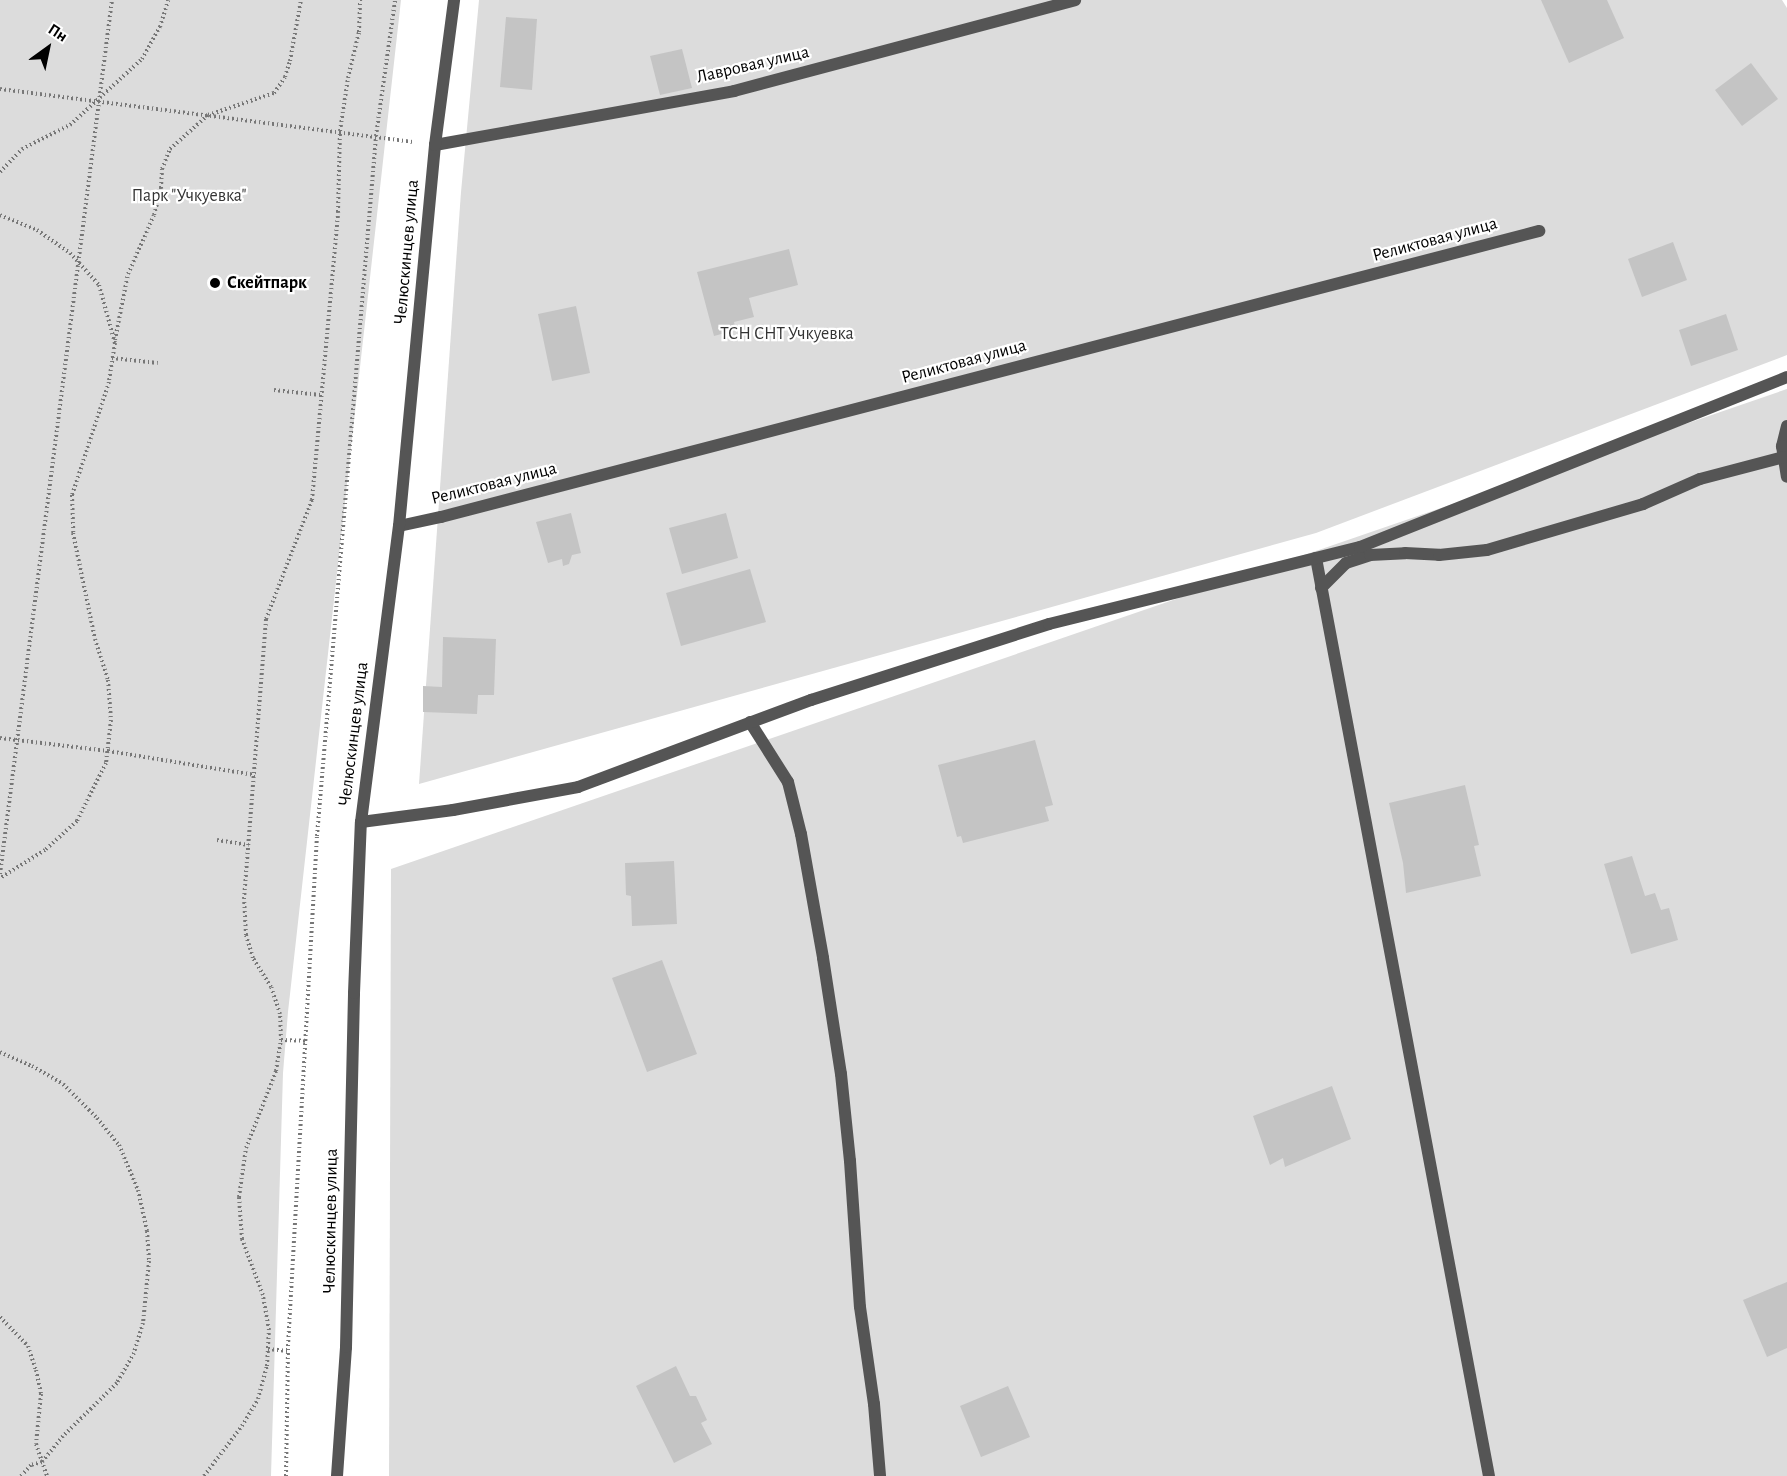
<!DOCTYPE html>
<meta charset="utf-8">
<style>
body{margin:0}
#map{position:relative;width:1787px;height:1476px;overflow:hidden;background:#fff;font-family:"Alegreya Sans",sans-serif}
div>[style]{position:absolute}
[style*='--x']{left:calc(var(--x)*1px);top:calc(var(--y)*1px);width:calc(var(--w)*1px);rotate:calc(var(--a)*1deg)}
.green>*{inset:0;background:#dcdcdc}
.building>*{inset:0;background:#c4c4c4}
.path>*{height:4px;margin-top:-2px;transform-origin:0;background:repeating-linear-gradient(90deg,#777 0 1.5px,transparent 0 4.5px)}
.service>*{height:12px;margin:-6px;padding:0 6px;transform-origin:6px;border-radius:6px;background:#555}
.minor>*{height:12px;margin:-6px;padding:0 6px;transform-origin:6px;border-radius:6px;background:#555}
.dots>*{width:16px;height:16px;translate:-50% -50%;box-sizing:border-box;border:3px solid #fff;border-radius:50%}
span{translate:-50% -50%;white-space:nowrap;text-align:center;line-height:1.15;-webkit-text-stroke:4.5px #fff;paint-order:stroke}
.street-label{font-size:18px;color:#000}
.park-label{font-size:18px;color:#333}
.poi-label{font-size:18px;color:#000;font-weight:700}
.left{translate:0 -50%;text-align:left}
.north{position:absolute;left:18px;top:18px;width:60px;height:60px;-webkit-text-stroke:4px #fff;paint-order:stroke;rotate:33deg;font-size:16px;font-weight:700;line-height:24px;text-align:center;color:#000}
.north::after{content:'';display:block;margin:auto;width:21px;height:27px;background:#000;clip-path:polygon(50% 0,100% 100%,50% 72%,0 100%)}
</style>
<div id="map">
<div class="green">
<div style="clip-path:polygon(0 0,401px 0,288px 1012px,283px 1073px,271px 1476px,0 1476px)"></div>
<div style="clip-path:polygon(479px 0,1782px 0,1787px 8px,1787px 355px,1316px 533px,419px 784px,461px 192px)"></div>
<div style="clip-path:polygon(1787px 389px,1787px 1476px,389px 1476px,391px 869px)"></div>
</div>
<div class="building">
<div style="clip-path:polygon(1541px 0,1607px 0,1624px 38px,1569px 63px)"></div>
<div style="clip-path:polygon(506px 17px,537px 19px,532px 90px,500px 87px)"></div>
<div style="clip-path:polygon(682px 49px,692px 88px,660px 95px,650px 56px)"></div>
<div style="clip-path:polygon(1751px 63px,1778px 99px,1742px 126px,1715px 90px)"></div>
<div style="clip-path:polygon(1673px 242px,1687px 280px,1642px 297px,1628px 259px)"></div>
<div style="clip-path:polygon(789px 249px,798px 285px,749px 298px,754px 317px,734px 322px,736px 330px,714px 336px,697px 272px)"></div>
<div style="clip-path:polygon(576px 306px,590px 373px,552px 381px,538px 314px)"></div>
<div style="clip-path:polygon(1726px 314px,1738px 350px,1691px 366px,1679px 330px)"></div>
<div style="clip-path:polygon(571px 513px,581px 553px,572px 555px,569px 564px,563px 566px,562px 559px,548px 563px,536px 522px)"></div>
<div style="clip-path:polygon(726px 513px,738px 558px,682px 574px,669px 528px)"></div>
<div style="clip-path:polygon(750px 569px,766px 622px,681px 646px,666px 593px)"></div>
<div style="clip-path:polygon(443px 637px,496px 639px,494px 695px,478px 695px,477px 714px,423px 712px,423px 686px,442px 687px)"></div>
<div style="clip-path:polygon(1035px 740px,1053px 805px,1045px 807px,1049px 821px,963px 843px,961px 836px,957px 837px,938px 765px)"></div>
<div style="clip-path:polygon(1465px 785px,1479px 845px,1474px 846px,1481px 876px,1406px 893px,1403px 863px,1389px 803px)"></div>
<div style="clip-path:polygon(1632px 856px,1645px 896px,1655px 893px,1661px 910px,1669px 908px,1678px 940px,1631px 954px,1604px 864px)"></div>
<div style="clip-path:polygon(674px 861px,677px 924px,632px 926px,631px 896px,626px 895px,625px 863px)"></div>
<div style="clip-path:polygon(662px 960px,697px 1054px,647px 1072px,612px 978px)"></div>
<div style="clip-path:polygon(1332px 1086px,1351px 1139px,1285px 1167px,1283px 1158px,1270px 1165px,1253px 1116px)"></div>
<div style="clip-path:polygon(1787px 1282px,1787px 1348px,1767px 1357px,1743px 1300px)"></div>
<div style="clip-path:polygon(676px 1366px,690px 1396px,696px 1396px,707px 1420px,701px 1423px,712px 1444px,674px 1463px,636px 1386px)"></div>
<div style="clip-path:polygon(1008px 1386px,1030px 1437px,981px 1457px,960px 1406px)"></div>
</div>
<div class="path">
<div style="--x:0;--y:89;--w:416;--a:7.3"></div>
<div style="--x:0;--y:172;--w:32;--a:-46"></div>
<div style="--x:22;--y:149;--w:54;--a:-26.6"></div>
<div style="--x:70;--y:125;--w:98;--a:-42.5"></div>
<div style="--x:142;--y:59;--w:37;--a:-61"></div>
<div style="--x:160;--y:27;--w:28;--a:-73"></div>
<div style="--x:0;--y:215;--w:40;--a:22"></div>
<div style="--x:37;--y:230;--w:40;--a:34.9"></div>
<div style="--x:70;--y:253;--w:43;--a:47.8"></div>
<div style="--x:99;--y:285;--w:60;--a:74.6"></div>
<div style="--x:115;--y:343;--w:39;--a:99"></div>
<div style="--x:109;--y:382;--w:119;--a:108.1"></div>
<div style="--x:72;--y:495;--w:38;--a:88"></div>
<div style="--x:73;--y:533;--w:108;--a:78.3"></div>
<div style="--x:95;--y:639;--w:43;--a:72.4"></div>
<div style="--x:108;--y:680;--w:40;--a:85.7"></div>
<div style="--x:111;--y:720;--w:43;--a:96.6"></div>
<div style="--x:106;--y:763;--w:65;--a:116.6"></div>
<div style="--x:77;--y:821;--w:43;--a:137.8"></div>
<div style="--x:45;--y:850;--w:53;--a:148.1"></div>
<div style="--x:115;--y:340;--w:67;--a:-78.9"></div>
<div style="--x:128;--y:274;--w:64;--a:-66.2"></div>
<div style="--x:154;--y:215;--w:28;--a:-75"></div>
<div style="--x:161;--y:188;--w:19;--a:-87"></div>
<div style="--x:162;--y:169;--w:22;--a:-68"></div>
<div style="--x:170;--y:149;--w:51;--a:-41.8"></div>
<div style="--x:208;--y:115;--w:70;--a:-18.4"></div>
<div style="--x:274;--y:93;--w:19;--a:-55"></div>
<div style="--x:285;--y:77;--w:17;--a:-73"></div>
<div style="--x:290;--y:61;--w:62;--a:-79.8"></div>
<div style="--x:112;--y:358;--w:46;--a:6.2"></div>
<div style="--x:274;--y:390;--w:47;--a:6.1"></div>
<div style="--x:0;--y:738;--w:109;--a:6.9"></div>
<div style="--x:108;--y:751;--w:149;--a:9.3"></div>
<div style="--x:217;--y:840;--w:32;--a:9"></div>
<div style="--x:0;--y:874;--w:881;--a:-82.7"></div>
<div style="--x:281;--y:1040;--w:25;--a:2"></div>
<div style="--x:0;--y:1052;--w:35;--a:24"></div>
<div style="--x:32;--y:1066;--w:36;--a:30"></div>
<div style="--x:63;--y:1084;--w:48;--a:45"></div>
<div style="--x:97;--y:1118;--w:35;--a:51"></div>
<div style="--x:119;--y:1145;--w:49;--a:67.1"></div>
<div style="--x:138;--y:1190;--w:42;--a:77.6"></div>
<div style="--x:147;--y:1231;--w:30;--a:86"></div>
<div style="--x:149;--y:1261;--w:62;--a:95.5"></div>
<div style="--x:143;--y:1323;--w:31;--a:107"></div>
<div style="--x:134;--y:1353;--w:34;--a:120"></div>
<div style="--x:117;--y:1383;--w:76;--a:135.5"></div>
<div style="--x:63;--y:1436;--w:33;--a:129"></div>
<div style="--x:42;--y:1462;--w:11;--a:165"></div>
<div style="--x:31;--y:1465;--w:15;--a:132"></div>
<div style="--x:0;--y:1317;--w:40;--a:46"></div>
<div style="--x:28;--y:1346;--w:25;--a:72"></div>
<div style="--x:36;--y:1370;--w:25;--a:78"></div>
<div style="--x:41;--y:1394;--w:50;--a:95.7"></div>
<div style="--x:36;--y:1444;--w:34;--a:71"></div>
<div style="--x:268;--y:1349;--w:20;--a:6"></div>
<div style="--x:204;--y:1476;--w:63;--a:-52.8"></div>
<div style="--x:242;--y:1426;--w:31;--a:-59"></div>
<div style="--x:258;--y:1399;--w:34;--a:-75"></div>
<div style="--x:267;--y:1366;--w:36;--a:-87"></div>
<div style="--x:269;--y:1330;--w:36;--a:-100"></div>
<div style="--x:263;--y:1295;--w:60;--a:-110.6"></div>
<div style="--x:242;--y:1239;--w:42;--a:-94.1"></div>
<div style="--x:239;--y:1197;--w:49;--a:-81.9"></div>
<div style="--x:246;--y:1148;--w:83;--a:-68.7"></div>
<div style="--x:276;--y:1071;--w:31;--a:-81"></div>
<div style="--x:281;--y:1040;--w:26;--a:-92"></div>
<div style="--x:280;--y:1014;--w:28;--a:-108"></div>
<div style="--x:271;--y:987;--w:34;--a:-122"></div>
<div style="--x:253;--y:958;--w:24;--a:-107"></div>
<div style="--x:246;--y:935;--w:36;--a:-93"></div>
<div style="--x:244;--y:899;--w:281;--a:-85.5"></div>
<div style="--x:266;--y:619;--w:128;--a:-68.9"></div>
<div style="--x:312;--y:500;--w:289;--a:-84.8"></div>
<div style="--x:338;--y:212;--w:81;--a:-88.6"></div>
<div style="--x:340;--y:131;--w:54;--a:-81.4"></div>
<div style="--x:348;--y:78;--w:47;--a:-76.6"></div>
<div style="--x:359;--y:32;--w:32;--a:-88"></div>
<div style="--x:286;--y:1476;--w:130;--a:-89.1"></div>
<div style="--x:288;--y:1346;--w:511;--a:-86.75"></div>
<div style="--x:317;--y:836;--w:702;--a:-85.18"></div>
<div style="--x:376;--y:136;--w:137;--a:-82"></div>
</div>
<div class="service">
<div style="--x:1787;--y:426;--w:21;--a:104"></div>
<div style="--x:1782;--y:446;--w:31;--a:81"></div>
<div style="--x:1316;--y:558;--w:934;--a:79.33"></div>
<div style="--x:1321;--y:588;--w:35;--a:-45"></div>
<div style="--x:1346;--y:563;--w:25;--a:-18"></div>
<div style="--x:1370;--y:555;--w:35;--a:-3"></div>
<div style="--x:1405;--y:553;--w:34;--a:3"></div>
<div style="--x:1439;--y:555;--w:48;--a:-5.9"></div>
<div style="--x:1487;--y:550;--w:163;--a:-16.4"></div>
<div style="--x:1643;--y:504;--w:62;--a:-23.7"></div>
<div style="--x:1700;--y:479;--w:87;--a:-14.7"></div>
<div style="--x:750;--y:722;--w:71;--a:57.7"></div>
<div style="--x:788;--y:782;--w:54;--a:76"></div>
<div style="--x:801;--y:834;--w:126;--a:79.9"></div>
<div style="--x:823;--y:958;--w:117;--a:81.2"></div>
<div style="--x:841;--y:1074;--w:87;--a:84.1"></div>
<div style="--x:850;--y:1161;--w:146;--a:86.1"></div>
<div style="--x:860;--y:1307;--w:98;--a:81.8"></div>
<div style="--x:874;--y:1404;--w:72;--a:85.2"></div>
</div>
<div class="minor">
<div style="--x:435;--y:145;--w:304;--a:-10.2"></div>
<div style="--x:734;--y:91;--w:353;--a:-14.9"></div>
<div style="--x:399;--y:526;--w:43;--a:-12.1"></div>
<div style="--x:441;--y:517;--w:1135;--a:-14.6"></div>
<div style="--x:361;--y:822;--w:93;--a:-7.4"></div>
<div style="--x:453;--y:810;--w:127;--a:-10.4"></div>
<div style="--x:578;--y:787;--w:249;--a:-20.5"></div>
<div style="--x:811;--y:700;--w:250;--a:-17.7"></div>
<div style="--x:1049;--y:624;--w:320;--a:-13.9"></div>
<div style="--x:1360;--y:547;--w:460;--a:-21.7"></div>
<div style="--x:337;--y:1476;--w:129;--a:-86"></div>
<div style="--x:346;--y:1347;--w:354;--a:-88.7"></div>
<div style="--x:354;--y:993;--w:171;--a:-87.7"></div>
<div style="--x:361;--y:822;--w:298;--a:-82.7"></div>
<div style="--x:399;--y:526;--w:383;--a:-84.6"></div>
<div style="--x:435;--y:145;--w:146;--a:-82.5"></div>
</div>
<div class="dots">
<div style="left:215px;top:283px;background:#000"></div>
</div>
<div class="street-label">
<span style="left:753px;top:65px;rotate:-13deg">Лавровая улица</span>
<span style="left:1435px;top:240px;rotate:-15deg">Реликтовая улица</span>
<span style="left:407px;top:252px;rotate:-85deg">Челюскинцев улица</span>
<span style="left:964px;top:362px;rotate:-15deg">Реликтовая улица</span>
<span style="left:494px;top:484px;rotate:-14deg">Реликтовая улица</span>
<span style="left:354px;top:734px;rotate:-83deg">Челюскинцев улица</span>
<span style="left:331px;top:1221px;rotate:-89deg">Челюскинцев улица</span>
</div>
<div class="park-label">
<span style="left:189px;top:196px">Парк "Учкуевка"</span>
<span style="left:787px;top:334px">ТСН СНТ Учкуевка</span>
</div>
<div class="poi-label">
<span class="left" style="left:227px;top:283px">Скейтпарк</span>
</div>
<div class="north">Пн</div>
</div>
